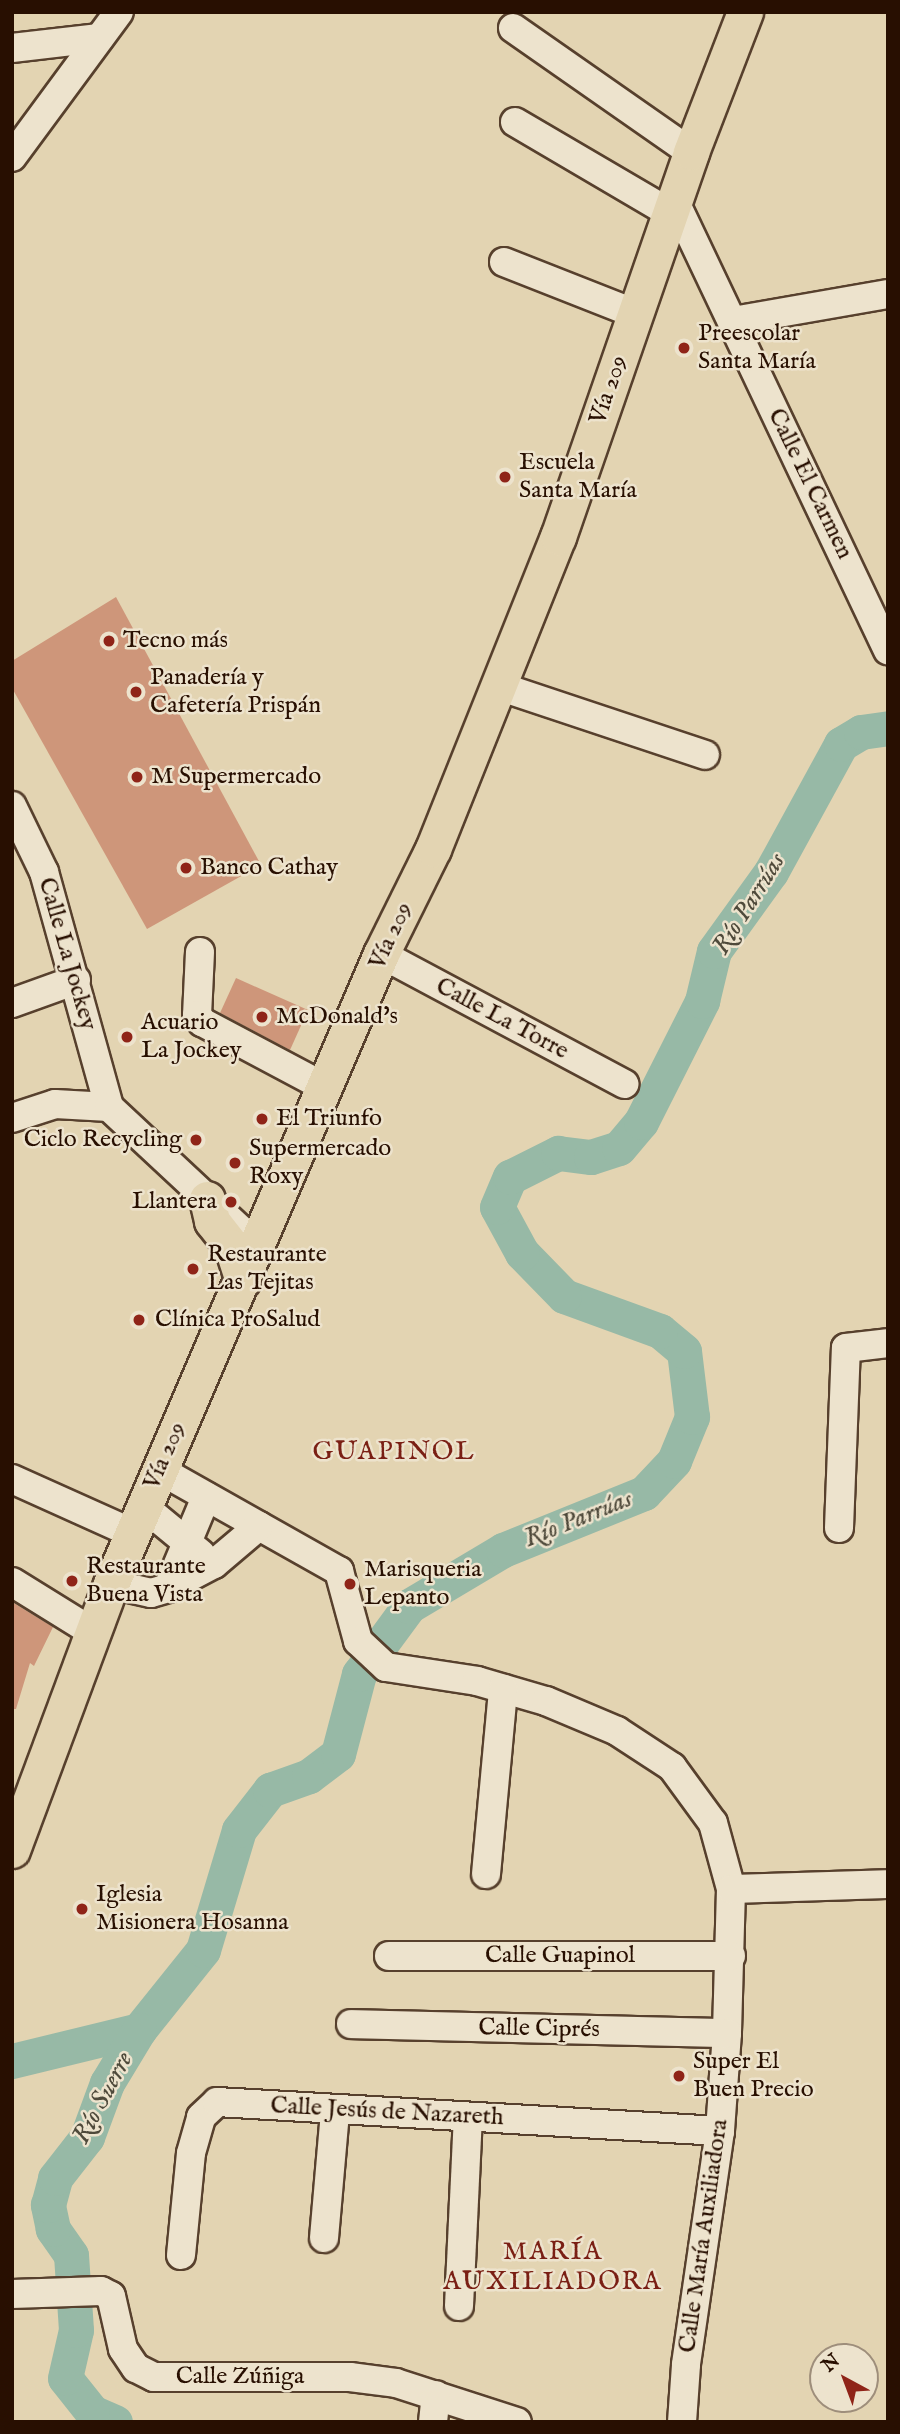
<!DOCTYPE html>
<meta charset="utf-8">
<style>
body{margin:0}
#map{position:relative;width:900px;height:2434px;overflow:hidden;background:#e3d4b2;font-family:"IM FELL English",serif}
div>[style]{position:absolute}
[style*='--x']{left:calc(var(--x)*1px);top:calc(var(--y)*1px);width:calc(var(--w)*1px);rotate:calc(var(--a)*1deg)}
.river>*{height:35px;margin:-17.5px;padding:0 17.5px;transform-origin:17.5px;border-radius:17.5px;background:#97b9a6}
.building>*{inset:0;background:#ce967a}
.roads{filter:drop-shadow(2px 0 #57402d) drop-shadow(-2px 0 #57402d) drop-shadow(0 2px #57402d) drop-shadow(0 -2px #57402d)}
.minor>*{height:28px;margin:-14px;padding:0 14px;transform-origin:14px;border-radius:14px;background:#ede3cd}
.major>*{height:35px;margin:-17.5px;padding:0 17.5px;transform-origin:17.5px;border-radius:17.5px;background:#e3d4b2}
.dots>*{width:19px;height:19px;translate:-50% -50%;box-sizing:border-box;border:4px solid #ede3cd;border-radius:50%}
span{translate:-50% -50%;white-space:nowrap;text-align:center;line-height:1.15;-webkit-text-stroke:5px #ede3cd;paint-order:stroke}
.poi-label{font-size:24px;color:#280f01}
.left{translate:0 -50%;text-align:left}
.right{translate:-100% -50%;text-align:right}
.street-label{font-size:24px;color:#280f01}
.water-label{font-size:26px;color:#4f4a3b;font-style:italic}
.neighbourhood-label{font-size:26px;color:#7a1f14;letter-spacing:2px}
.frame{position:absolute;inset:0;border:14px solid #280f01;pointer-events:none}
.north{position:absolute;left:809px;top:2343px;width:70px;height:70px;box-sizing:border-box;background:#ede3cd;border:2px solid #9e8e7b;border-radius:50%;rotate:319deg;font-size:19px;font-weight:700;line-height:28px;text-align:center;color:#280f01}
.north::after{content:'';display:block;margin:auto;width:24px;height:32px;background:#8f2418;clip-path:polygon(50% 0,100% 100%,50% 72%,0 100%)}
</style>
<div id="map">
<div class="river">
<div style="--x:12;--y:2061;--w:131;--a:-13.7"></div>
<div style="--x:139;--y:2030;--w:102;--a:-51.3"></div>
<div style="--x:203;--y:1950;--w:125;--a:-73.3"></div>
<div style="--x:239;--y:1830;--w:51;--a:-52.2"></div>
<div style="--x:270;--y:1790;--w:41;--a:-19.7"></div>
<div style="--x:309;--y:1776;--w:36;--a:-37"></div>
<div style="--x:338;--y:1754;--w:83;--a:-75.3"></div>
<div style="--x:359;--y:1674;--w:84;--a:-53.7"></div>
<div style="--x:409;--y:1606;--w:109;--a:-30.8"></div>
<div style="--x:503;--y:1550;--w:152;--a:-22"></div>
<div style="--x:644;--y:1493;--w:44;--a:-46.8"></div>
<div style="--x:674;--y:1461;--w:48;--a:-67.8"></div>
<div style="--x:692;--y:1417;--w:66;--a:-96.9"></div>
<div style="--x:684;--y:1351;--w:31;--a:-140"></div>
<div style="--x:660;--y:1331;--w:102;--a:-160"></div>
<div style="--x:564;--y:1296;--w:60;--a:-134.3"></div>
<div style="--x:522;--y:1253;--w:52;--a:-118.5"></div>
<div style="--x:497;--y:1207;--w:33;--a:-67"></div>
<div style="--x:510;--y:1177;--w:54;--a:-26.6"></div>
<div style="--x:558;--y:1153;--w:33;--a:7"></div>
<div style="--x:591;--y:1157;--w:29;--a:-18"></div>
<div style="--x:619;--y:1148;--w:34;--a:-50"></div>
<div style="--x:641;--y:1122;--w:136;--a:-63.2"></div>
<div style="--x:702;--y:1001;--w:51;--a:-76.5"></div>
<div style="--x:714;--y:951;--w:97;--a:-54.2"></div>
<div style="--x:771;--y:872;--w:146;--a:-61.3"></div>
<div style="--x:841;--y:744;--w:23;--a:-31"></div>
<div style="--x:861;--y:732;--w:27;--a:-8"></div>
<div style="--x:115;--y:2422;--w:25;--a:-157"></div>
<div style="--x:92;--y:2412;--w:43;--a:-128.5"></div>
<div style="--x:65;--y:2378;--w:49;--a:-77.1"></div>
<div style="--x:76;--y:2330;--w:75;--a:-93.8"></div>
<div style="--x:71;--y:2255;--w:32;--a:-125"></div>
<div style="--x:53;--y:2229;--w:25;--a:-102"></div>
<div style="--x:48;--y:2205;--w:28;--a:-75"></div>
<div style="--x:55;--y:2178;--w:52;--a:-52"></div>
<div style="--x:87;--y:2137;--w:58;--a:-69.7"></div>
<div style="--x:107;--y:2083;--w:62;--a:-58.9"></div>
</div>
<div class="building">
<div style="clip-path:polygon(116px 597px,261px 865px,147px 929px,12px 688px,12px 661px)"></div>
<div style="clip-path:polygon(236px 978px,308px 1010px,290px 1050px,220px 1013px)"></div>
<div style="clip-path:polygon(12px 1602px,53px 1627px,34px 1666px,30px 1663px,16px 1709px,12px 1709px)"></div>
</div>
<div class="roads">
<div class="minor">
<div style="--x:513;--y:28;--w:217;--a:34.9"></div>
<div style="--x:12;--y:48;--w:88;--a:-6.6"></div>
<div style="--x:515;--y:122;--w:182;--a:30.4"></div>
<div style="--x:12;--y:157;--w:180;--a:-53.6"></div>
<div style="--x:676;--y:204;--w:494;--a:64.6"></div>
<div style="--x:504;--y:262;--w:142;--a:21.5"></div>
<div style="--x:733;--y:321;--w:157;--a:-9.9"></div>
<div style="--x:498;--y:686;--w:218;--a:18.4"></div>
<div style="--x:12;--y:806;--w:73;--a:64.1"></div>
<div style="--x:44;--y:872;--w:244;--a:74.5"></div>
<div style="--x:200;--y:952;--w:63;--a:92.7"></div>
<div style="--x:197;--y:1015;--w:9;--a:54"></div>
<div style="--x:202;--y:1022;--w:140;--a:28"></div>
<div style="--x:381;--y:954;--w:276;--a:28.1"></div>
<div style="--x:12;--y:1003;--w:68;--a:-19.8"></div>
<div style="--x:12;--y:1118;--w:45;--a:-18"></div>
<div style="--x:55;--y:1104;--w:54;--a:3.2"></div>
<div style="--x:109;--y:1107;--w:204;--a:43"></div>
<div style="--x:158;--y:1469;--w:208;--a:29.4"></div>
<div style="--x:339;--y:1571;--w:73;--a:74.8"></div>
<div style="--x:358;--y:1641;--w:38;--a:43"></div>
<div style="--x:386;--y:1667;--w:92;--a:8.7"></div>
<div style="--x:477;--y:1681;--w:72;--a:16.2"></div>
<div style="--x:546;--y:1701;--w:77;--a:22.9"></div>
<div style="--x:617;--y:1731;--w:66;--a:33.2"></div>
<div style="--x:672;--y:1767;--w:69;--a:53.8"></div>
<div style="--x:713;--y:1823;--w:68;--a:74.7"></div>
<div style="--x:731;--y:1889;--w:144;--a:91.6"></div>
<div style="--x:727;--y:2033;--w:98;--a:94.1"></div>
<div style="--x:720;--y:2131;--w:236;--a:98.3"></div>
<div style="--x:686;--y:2365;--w:57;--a:94"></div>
<div style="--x:12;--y:1479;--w:132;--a:24.2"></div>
<div style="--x:143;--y:1506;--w:75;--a:39.6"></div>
<div style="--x:839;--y:1528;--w:180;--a:-87.8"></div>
<div style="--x:846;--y:1348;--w:42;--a:-6.8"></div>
<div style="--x:12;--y:1582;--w:93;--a:31.8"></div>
<div style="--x:111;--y:1584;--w:41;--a:12.7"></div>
<div style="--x:151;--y:1593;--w:18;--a:-16"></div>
<div style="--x:168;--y:1588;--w:52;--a:-27.6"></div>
<div style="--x:214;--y:1564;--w:59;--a:-40.2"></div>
<div style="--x:168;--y:1588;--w:99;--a:-67.3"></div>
<div style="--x:486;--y:1874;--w:186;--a:-84.7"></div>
<div style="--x:731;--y:1889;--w:157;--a:-1.8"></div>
<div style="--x:389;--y:1956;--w:342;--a:0"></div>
<div style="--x:351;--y:2024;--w:376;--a:1.4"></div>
<div style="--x:324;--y:2238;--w:127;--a:-85"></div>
<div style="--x:181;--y:2255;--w:102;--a:-84.4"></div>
<div style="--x:191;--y:2153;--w:37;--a:-74"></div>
<div style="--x:201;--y:2117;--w:22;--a:-43"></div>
<div style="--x:217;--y:2102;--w:504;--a:3.3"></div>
<div style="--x:12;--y:2294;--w:89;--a:-1.9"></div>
<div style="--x:101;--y:2291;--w:11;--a:27"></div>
<div style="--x:111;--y:2296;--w:54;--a:77.2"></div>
<div style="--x:123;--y:2349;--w:23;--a:56"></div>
<div style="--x:136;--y:2368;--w:20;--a:27"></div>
<div style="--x:154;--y:2377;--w:196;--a:0"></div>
<div style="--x:350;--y:2377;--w:46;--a:7.4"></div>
<div style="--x:396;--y:2383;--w:127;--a:17.9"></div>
<div style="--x:459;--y:2306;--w:189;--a:-87.3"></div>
<div style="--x:433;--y:2422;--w:27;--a:-84"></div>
</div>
<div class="major">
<div style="--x:207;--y:1199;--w:23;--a:77"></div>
<div style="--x:212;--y:1221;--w:33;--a:52"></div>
<div style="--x:232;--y:1247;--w:35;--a:72"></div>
<div style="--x:12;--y:1850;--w:284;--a:-69.6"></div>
<div style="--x:111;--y:1584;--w:685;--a:-66.8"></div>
<div style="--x:381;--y:954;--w:117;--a:-63.7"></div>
<div style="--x:433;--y:849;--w:336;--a:-68.2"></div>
<div style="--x:558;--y:537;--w:407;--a:-70.9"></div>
<div style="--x:691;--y:152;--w:150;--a:-68.9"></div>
</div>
</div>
<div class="dots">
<div style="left:684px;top:348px;background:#8f2418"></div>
<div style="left:505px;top:477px;background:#8f2418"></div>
<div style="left:109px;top:641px;background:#8f2418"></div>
<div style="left:136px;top:692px;background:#8f2418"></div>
<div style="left:137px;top:777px;background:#8f2418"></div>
<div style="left:186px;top:868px;background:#8f2418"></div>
<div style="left:262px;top:1017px;background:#8f2418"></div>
<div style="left:127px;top:1037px;background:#8f2418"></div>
<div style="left:262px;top:1119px;background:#8f2418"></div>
<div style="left:196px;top:1140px;background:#8f2418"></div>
<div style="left:235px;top:1163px;background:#8f2418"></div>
<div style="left:231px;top:1202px;background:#8f2418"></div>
<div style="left:193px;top:1269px;background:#8f2418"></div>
<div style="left:139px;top:1320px;background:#8f2418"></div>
<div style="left:72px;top:1581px;background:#8f2418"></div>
<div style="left:350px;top:1584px;background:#8f2418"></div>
<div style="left:82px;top:1909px;background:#8f2418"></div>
<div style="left:679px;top:2076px;background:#8f2418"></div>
</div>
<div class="poi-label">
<span class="left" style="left:698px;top:348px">Preescolar<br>Santa María</span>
<span class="left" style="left:519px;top:477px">Escuela<br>Santa María</span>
<span class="left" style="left:123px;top:641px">Tecno más</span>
<span class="left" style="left:150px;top:692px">Panadería y<br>Cafetería Prispán</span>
<span class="left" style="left:151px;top:777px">M Supermercado</span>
<span class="left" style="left:200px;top:868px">Banco Cathay</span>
<span class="left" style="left:276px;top:1017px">McDonald's</span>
<span class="left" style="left:141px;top:1037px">Acuario<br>La Jockey</span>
<span class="left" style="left:276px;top:1119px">El Triunfo</span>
<span class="right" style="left:182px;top:1140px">Ciclo Recycling</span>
<span class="left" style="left:249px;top:1163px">Supermercado<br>Roxy</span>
<span class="right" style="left:217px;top:1202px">Llantera</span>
<span class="left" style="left:207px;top:1269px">Restaurante<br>Las Tejitas</span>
<span class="left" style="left:155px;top:1320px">Clínica ProSalud</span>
<span class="left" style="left:86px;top:1581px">Restaurante<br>Buena Vista</span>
<span class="left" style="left:364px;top:1584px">Marisqueria<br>Lepanto</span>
<span class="left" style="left:96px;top:1909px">Iglesia<br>Misionera Hosanna</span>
<span class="left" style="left:693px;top:2076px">Super El<br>Buen Precio</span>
</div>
<div class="street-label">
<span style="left:609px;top:390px;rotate:-71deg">Vía 209</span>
<span style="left:810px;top:484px;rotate:64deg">Calle El Carmen</span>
<span style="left:391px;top:936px;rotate:-65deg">Vía 209</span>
<span style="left:67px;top:954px;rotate:74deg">Calle La Jockey</span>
<span style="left:502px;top:1019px;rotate:28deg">Calle La Torre</span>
<span style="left:165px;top:1456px;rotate:-66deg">Vía 209</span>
<span style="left:560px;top:1956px">Calle Guapinol</span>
<span style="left:539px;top:2029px;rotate:1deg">Calle Ciprés</span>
<span style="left:387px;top:2112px;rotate:3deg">Calle Jesús de Nazareth</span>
<span style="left:704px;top:2236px;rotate:-82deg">Calle María Auxiliadora</span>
<span style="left:240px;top:2377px">Calle Zúñiga</span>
</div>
<div class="water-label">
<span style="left:749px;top:904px;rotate:-58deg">Río Parrúas</span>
<span style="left:578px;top:1519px;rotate:-22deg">Río Parrúas</span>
<span style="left:103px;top:2098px;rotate:-62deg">Río Suerre</span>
</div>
<div class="neighbourhood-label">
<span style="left:394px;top:1452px">GUAPINOL</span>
<span style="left:553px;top:2267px">MARÍA<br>AUXILIADORA</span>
</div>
<div class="frame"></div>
<div class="north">N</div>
</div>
